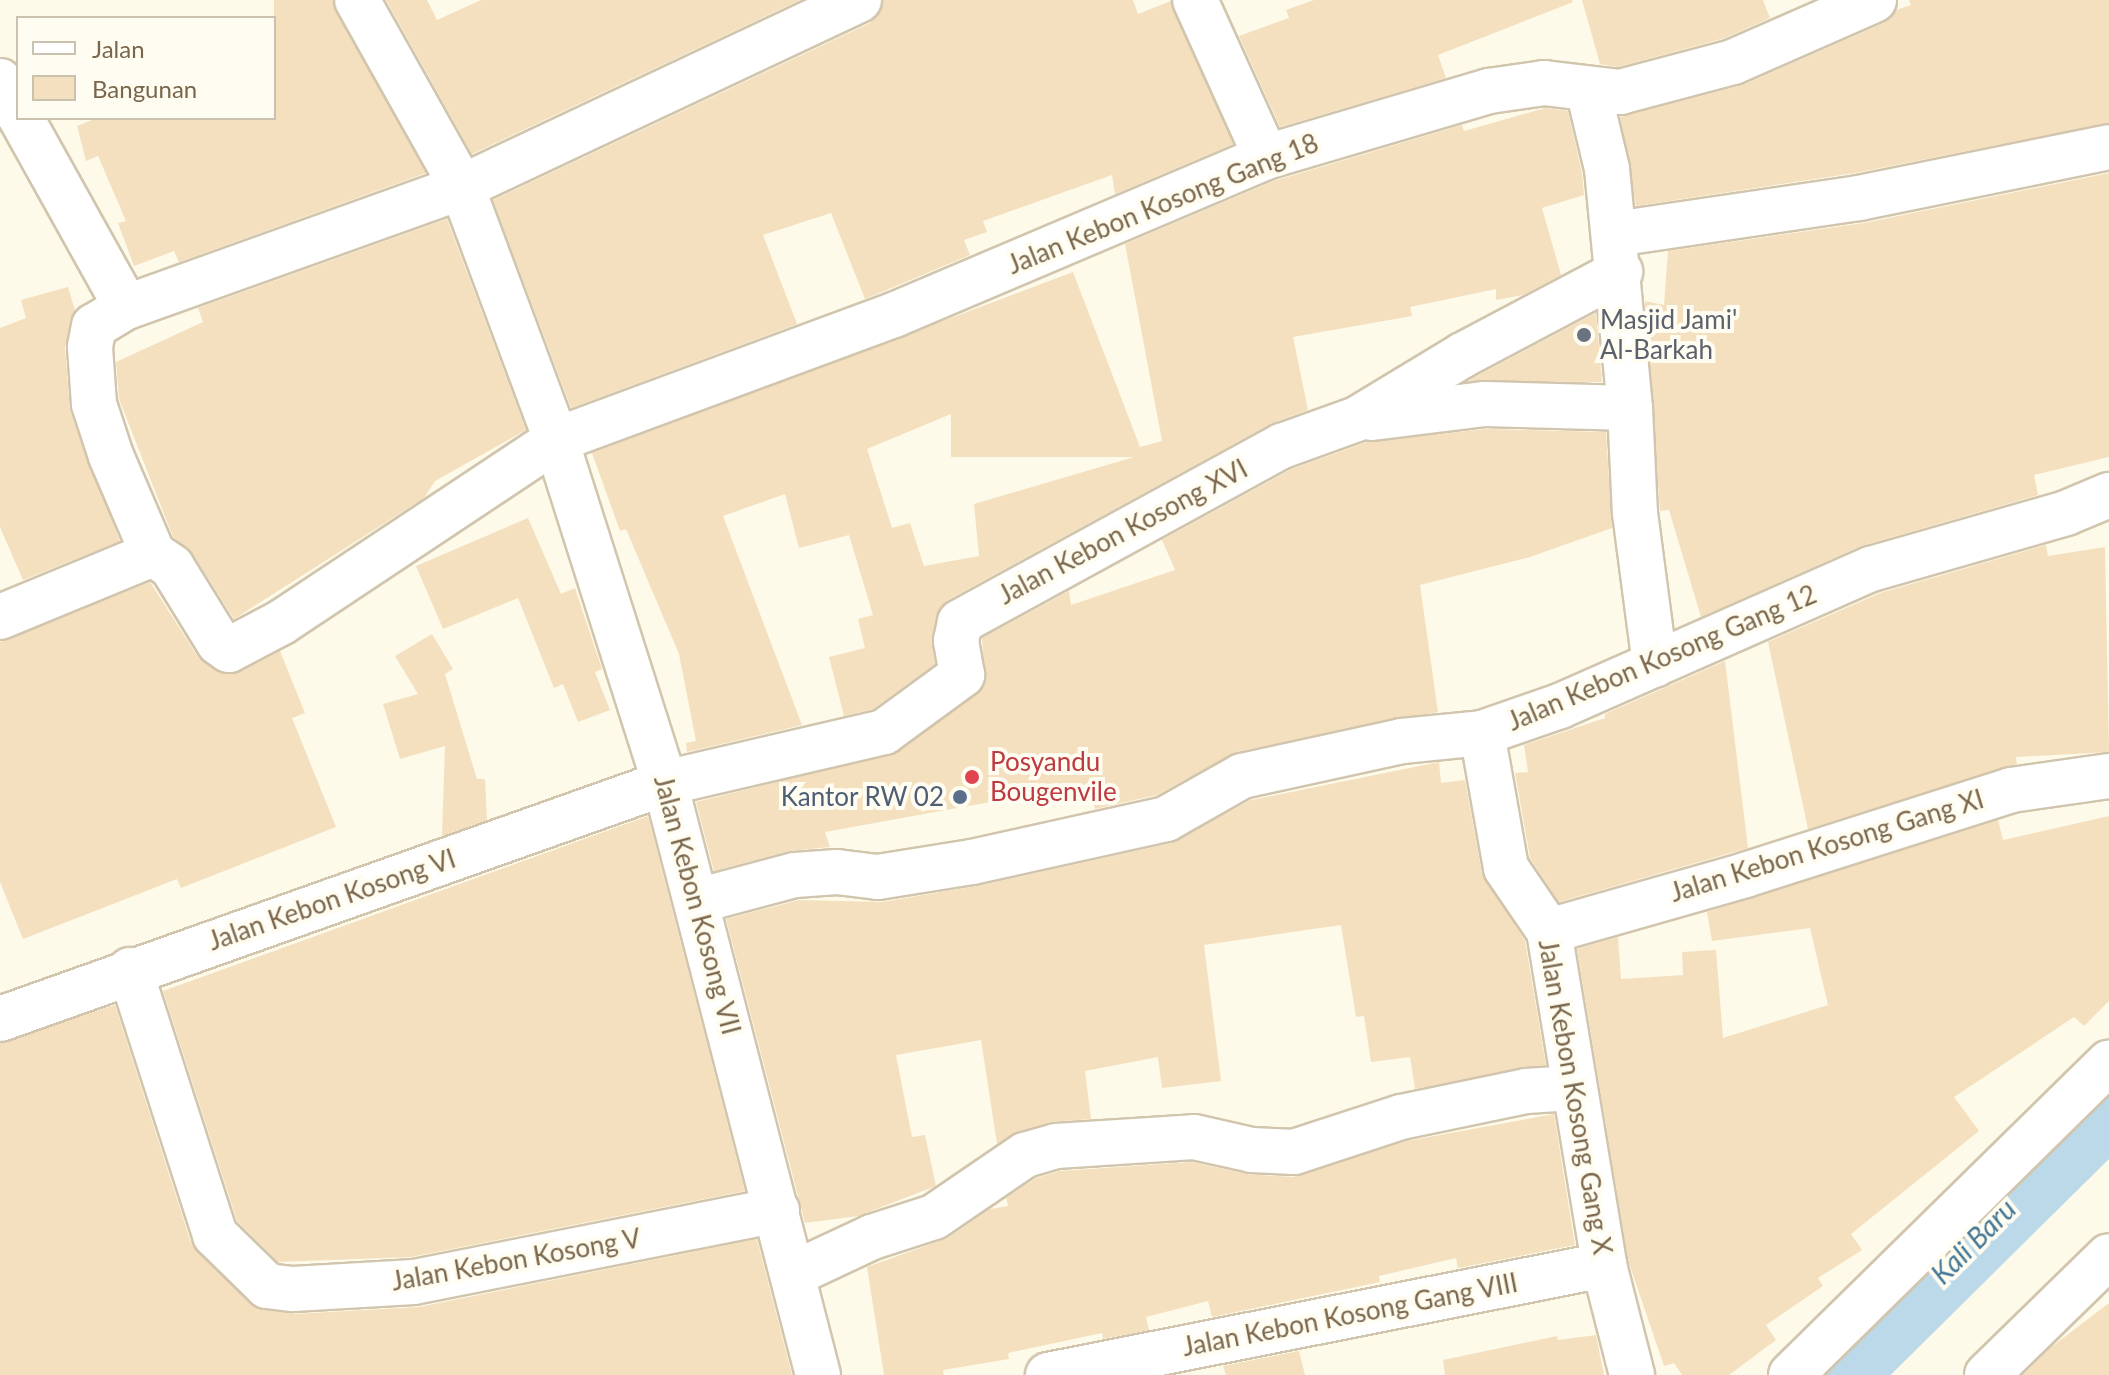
<!DOCTYPE html>
<style>
body{margin:0}
#map{position:relative;width:2109px;height:1375px;overflow:hidden;background:#fdfae9;font-family:Lato,sans-serif}
div>[style]{position:absolute}
[style*='--x']{left:calc(var(--x)*1px);top:calc(var(--y)*1px);width:calc(var(--w)*1px);rotate:calc(var(--a)*1deg)}
.river>*{height:74px;margin:-37px;padding:0 37px;transform-origin:37px;border-radius:37px;background:#bcd9e9}
.building>*{inset:0;background:#f4e0bf}
.roads{filter:drop-shadow(2px 0 #d1c5ad) drop-shadow(-2px 0 #d1c5ad) drop-shadow(0 2px #d1c5ad) drop-shadow(0 -2px #d1c5ad)}
.minor>*{height:44px;margin:-22px;padding:0 22px;transform-origin:22px;border-radius:22px;background:#fff}
.dots>*{width:22px;height:22px;translate:-50% -50%;box-sizing:border-box;border:4px solid #fffdf1;border-radius:50%}
span{translate:-50% -50%;white-space:nowrap;text-align:center;line-height:1.15;-webkit-text-stroke:8px #fffdf1;paint-order:stroke}
.street-label{font-size:26px;color:#7a664b}
.worship-label{font-size:26px;color:#5b616d}
.left{translate:0 -50%;text-align:left}
.health-label{font-size:26px;color:#be3a42}
.service-label{font-size:26px;color:#4e5e75}
.right{translate:-100% -50%;text-align:right}
.water-label{font-size:28px;color:#457796;font-style:italic}
.legend{position:absolute;left:16px;top:16px;width:260px;height:104px;box-sizing:border-box;background:#fffdf1;border:2px solid #cac1af;margin:0;padding:10px 14px;list-style:none;font-size:24px;color:#7a664b}
.legend li{display:flex;align-items:center;gap:16px;height:40px}
.legend b{width:40px;border:2px solid #cac1af}
</style>
<div id="map">
<div class="river">
<div style="--x:1838;--y:1375;--w:381;--a:-44.7"></div>
</div>
<div class="building">
<div style="clip-path:polygon(274px 0,332px 0,426px 173px,179px 262px,174px 251px,134px 266px,118px 223px,126px 221px,98px 156px,86px 161px,77px 126px,97px 118px,274px 118px)"></div>
<div style="clip-path:polygon(386px 0,427px 0,437px 20px,481px 0,800px 0,472px 154px)"></div>
<div style="clip-path:polygon(884px 0,1133px 0,1138px 14px,1171px 1px,1233px 144px,1115px 194px,1112px 175px,983px 221px,987px 232px,964px 240px,970px 255px,865px 299px,831px 213px,763px 235px,797px 324px,571px 408px,493px 200px,870px 23px)"></div>
<div style="clip-path:polygon(1314px 0,1572px 0,1573px 2px,1438px 55px,1446px 78px,1280px 127px,1239px 36px,1289px 18px,1286px 10px)"></div>
<div style="clip-path:polygon(1582px 0,1763px 0,1770px 18px,1725px 38px,1618px 67px,1600px 64px)"></div>
<div style="clip-path:polygon(1909px 0,2109px 0,2109px 123px,1855px 173px,1636px 206px,1620px 117px,1743px 85px,1884px 23px,1896px 10px,1911px 5px)"></div>
<div style="clip-path:polygon(evenodd,1545px 108px,1568px 111px,1582px 173px,1584px 195px,1542px 208px,1561px 275px,1523px 295px,1496px 300px,1496px 289px,1410px 307px,1412px 316px,1293px 337px,1308px 410px,1270px 424px,948px 600px,940px 608px,932px 636px,935px 664px,873px 709px,844px 716px,829px 657px,865px 648px,858px 619px,873px 615px,849px 535px,799px 548px,785px 494px,723px 516px,802px 725px,687px 752px,686px 743px,696px 741px,679px 654px,626px 529px,620px 531px,592px 453px,1073px 272px,1140px 447px,1162px 441px,1125px 244px,1274px 181px,1462px 125px,1464px 131px,1545px 108px,951px 414px,951px 457px,1134px 457px,974px 504px,979px 556px,924px 566px,910px 523px,892px 528px,867px 449px,951px 414px)"></div>
<div style="clip-path:polygon(2109px 173px,2109px 457px,2034px 475px,2038px 495px,1861px 546px,1701px 617px,1669px 510px,1660px 511px,1645px 301px,1664px 305px,1668px 251px,1864px 223px)"></div>
<div style="clip-path:polygon(447px 219px,526px 430px,435px 481px,424px 498px,234px 619px,193px 554px,173px 537px,119px 399px,116px 362px,203px 322px,198px 308px)"></div>
<div style="clip-path:polygon(68px 287px,75px 310px,65px 348px,70px 411px,120px 541px,23px 580px,0 527px,0 328px,26px 318px,21px 300px)"></div>
<div style="clip-path:polygon(1596px 313px,1602px 382px,1469px 381px,1475px 377px)"></div>
<div style="clip-path:polygon(1486px 429px,1606px 432px,1612px 528px,1530px 557px,1420px 585px,1438px 712px,1236px 752px,1157px 795px,1095px 809px,1090px 784px,825px 832px,830px 847px,789px 851px,714px 871px,696px 802px,898px 752px,985px 685px,982px 638px,1069px 591px,1071px 605px,1175px 570px,1162px 540px,1292px 469px,1367px 442px)"></div>
<div style="clip-path:polygon(528px 518px,561px 594px,575px 588px,602px 669px,595px 672px,610px 710px,578px 722px,563px 684px,554px 688px,518px 598px,443px 629px,416px 566px)"></div>
<div style="clip-path:polygon(2046px 545px,2048px 556px,2105px 547px,2109px 752px,2016px 757px,2017px 764px,1808px 829px,1768px 642px,1880px 593px)"></div>
<div style="clip-path:polygon(150px 582px,198px 657px,215px 670px,240px 672px,280px 651px,305px 713px,292px 718px,336px 827px,181px 888px,177px 879px,23px 939px,0 882px,0 642px)"></div>
<div style="clip-path:polygon(432px 634px,453px 669px,445px 674px,477px 779px,485px 779px,487px 820px,442px 836px,445px 746px,400px 759px,383px 704px,418px 694px,395px 656px)"></div>
<div style="clip-path:polygon(1725px 661px,1748px 848px,1559px 902px,1530px 858px,1515px 773px,1528px 772px,1524px 745px,1605px 718px,1605px 714px)"></div>
<div style="clip-path:polygon(1439px 762px,1441px 783px,1465px 780px,1482px 873px,1525px 941px,1546px 1065px,1415px 1089px,1410px 1057px,1371px 1062px,1364px 1016px,1356px 1017px,1341px 925px,1204px 945px,1221px 1081px,1162px 1088px,1158px 1057px,1085px 1071px,1091px 1119px,1049px 1122px,997px 1144px,981px 1040px,896px 1055px,912px 1137px,925px 1135px,936px 1186px,858px 1216px,805px 1223px,726px 919px,799px 900px,882px 902px,977px 886px,1172px 843px,1251px 800px)"></div>
<div style="clip-path:polygon(648px 816px,745px 1191px,411px 1257px,278px 1262px,237px 1221px,163px 991px)"></div>
<div style="clip-path:polygon(2109px 816px,2109px 1001px,2084px 1026px,2074px 1017px,1954px 1097px,1979px 1131px,1851px 1234px,1862px 1250px,1818px 1278px,1823px 1286px,1766px 1325px,1776px 1340px,1729px 1375px,1682px 1375px,1674px 1363px,1664px 1366px,1628px 1260px,1577px 949px,1618px 937px,1621px 979px,1683px 975px,1682px 952px,1716px 950px,1723px 1038px,1828px 1005px,1810px 928px,1712px 941px,1707px 912px,1998px 820px,2003px 840px)"></div>
<div style="clip-path:polygon(115px 1005px,191px 1243px,250px 1304px,294px 1314px,419px 1307px,757px 1239px,792px 1375px,0 1375px,0 1043px)"></div>
<div style="clip-path:polygon(1554px 1114px,1575px 1245px,1458px 1268px,1456px 1258px,1379px 1276px,1380px 1282px,1212px 1317px,1208px 1301px,1146px 1317px,1149px 1330px,1103px 1339px,1102px 1333px,1008px 1353px,1009px 1359px,943px 1370px,944px 1375px,884px 1375px,867px 1267px,948px 1238px,990px 1209px,1008px 1206px,1006px 1198px,1036px 1178px,1060px 1171px,1192px 1162px,1247px 1174px,1293px 1177px,1407px 1141px)"></div>
<div style="clip-path:polygon(2109px 1303px,2109px 1375px,2023px 1375px,2050px 1348px)"></div>
<div style="clip-path:polygon(1596px 1335px,1604px 1375px,1445px 1375px,1443px 1360px,1557px 1336px,1558px 1340px)"></div>
<div style="clip-path:polygon(1299px 1351px,1305px 1375px,1226px 1375px,1223px 1366px)"></div>
</div>
<div class="roads">
<div class="minor">
<div style="--x:357;--y:0;--w:214;--a:60.7"></div>
<div style="--x:462;--y:187;--w:270;--a:69.6"></div>
<div style="--x:556;--y:440;--w:360;--a:72.4"></div>
<div style="--x:665;--y:783;--w:611;--a:75.51"></div>
<div style="--x:859;--y:0;--w:439;--a:154.8"></div>
<div style="--x:462;--y:187;--w:357;--a:160.3"></div>
<div style="--x:126;--y:307;--w:37;--a:149"></div>
<div style="--x:94;--y:326;--w:21;--a:101"></div>
<div style="--x:90;--y:347;--w:57;--a:86"></div>
<div style="--x:94;--y:404;--w:55;--a:71.9"></div>
<div style="--x:111;--y:456;--w:107;--a:66.8"></div>
<div style="--x:153;--y:554;--w:23;--a:34"></div>
<div style="--x:172;--y:567;--w:89;--a:58.3"></div>
<div style="--x:219;--y:643;--w:12;--a:35"></div>
<div style="--x:229;--y:650;--w:60;--a:-27.8"></div>
<div style="--x:282;--y:622;--w:329;--a:-33.6"></div>
<div style="--x:556;--y:440;--w:360;--a:-20.3"></div>
<div style="--x:894;--y:315;--w:404;--a:-23"></div>
<div style="--x:1266;--y:157;--w:233;--a:-16.5"></div>
<div style="--x:1489;--y:91;--w:56;--a:-8.3"></div>
<div style="--x:1544;--y:83;--w:77;--a:6.8"></div>
<div style="--x:1620;--y:92;--w:117;--a:-14.9"></div>
<div style="--x:1733;--y:62;--w:154;--a:-23.7"></div>
<div style="--x:1195;--y:0;--w:172;--a:65.7"></div>
<div style="--x:0;--y:81;--w:37;--a:61"></div>
<div style="--x:1588;--y:89;--w:82;--a:76.6"></div>
<div style="--x:1607;--y:169;--w:240;--a:84.5"></div>
<div style="--x:21;--y:118;--w:216;--a:60.9"></div>
<div style="--x:1615;--y:234;--w:247;--a:-8.4"></div>
<div style="--x:1859;--y:198;--w:255;--a:-11.5"></div>
<div style="--x:1372;--y:418;--w:114;--a:-7.1"></div>
<div style="--x:1485;--y:404;--w:145;--a:1.6"></div>
<div style="--x:1630;--y:408;--w:105;--a:87.3"></div>
<div style="--x:1635;--y:513;--w:153;--a:82.5"></div>
<div style="--x:0;--y:617;--w:165;--a:-22.4"></div>
<div style="--x:1482;--y:733;--w:137;--a:79.9"></div>
<div style="--x:1506;--y:868;--w:76;--a:55.7"></div>
<div style="--x:1549;--y:931;--w:338;--a:80.6"></div>
<div style="--x:1604;--y:1265;--w:114;--a:75.7"></div>
<div style="--x:697;--y:901;--w:101;--a:-14.9"></div>
<div style="--x:795;--y:875;--w:42;--a:-4.1"></div>
<div style="--x:837;--y:872;--w:41;--a:7"></div>
<div style="--x:878;--y:877;--w:95;--a:-9.1"></div>
<div style="--x:972;--y:862;--w:199;--a:-12.5"></div>
<div style="--x:1166;--y:819;--w:87;--a:-29.5"></div>
<div style="--x:1242;--y:776;--w:164;--a:-12.3"></div>
<div style="--x:1402;--y:741;--w:80;--a:-5.7"></div>
<div style="--x:1482;--y:733;--w:83;--a:-19.1"></div>
<div style="--x:1560;--y:706;--w:340;--a:-23.8"></div>
<div style="--x:1871;--y:569;--w:203;--a:-16"></div>
<div style="--x:2066;--y:513;--w:47;--a:-22.7"></div>
<div style="--x:1549;--y:931;--w:204;--a:-15.9"></div>
<div style="--x:1745;--y:875;--w:279;--a:-17.7"></div>
<div style="--x:2011;--y:790;--w:99;--a:-8.1"></div>
<div style="--x:130;--y:970;--w:278;--a:72.2"></div>
<div style="--x:215;--y:1235;--w:73;--a:44.4"></div>
<div style="--x:267;--y:1286;--w:26;--a:7"></div>
<div style="--x:293;--y:1289;--w:121;--a:-3.3"></div>
<div style="--x:414;--y:1282;--w:370;--a:-11.2"></div>
<div style="--x:0;--y:1019;--w:706;--a:-19.54"></div>
<div style="--x:665;--y:783;--w:225;--a:-13.1"></div>
<div style="--x:884;--y:732;--w:97;--a:-36.2"></div>
<div style="--x:962;--y:675;--w:35;--a:-100"></div>
<div style="--x:956;--y:641;--w:19;--a:-78"></div>
<div style="--x:960;--y:622;--w:367;--a:-28.7"></div>
<div style="--x:1282;--y:446;--w:80;--a:-19.8"></div>
<div style="--x:1357;--y:419;--w:124;--a:-31.1"></div>
<div style="--x:1463;--y:355;--w:178;--a:-27.9"></div>
<div style="--x:793;--y:1274;--w:87;--a:-25.1"></div>
<div style="--x:872;--y:1237;--w:65;--a:-17.9"></div>
<div style="--x:934;--y:1217;--w:110;--a:-34.3"></div>
<div style="--x:1025;--y:1155;--w:32;--a:-16"></div>
<div style="--x:1056;--y:1146;--w:138;--a:-3.7"></div>
<div style="--x:1194;--y:1137;--w:59;--a:12.6"></div>
<div style="--x:1252;--y:1150;--w:42;--a:2.7"></div>
<div style="--x:1294;--y:1152;--w:113;--a:-18.1"></div>
<div style="--x:1401;--y:1117;--w:128;--a:-11.7"></div>
<div style="--x:1526;--y:1091;--w:47;--a:-3.7"></div>
<div style="--x:1048;--y:1375;--w:567;--a:-11.19"></div>
<div style="--x:1791;--y:1375;--w:446;--a:-44.5"></div>
<div style="--x:1987;--y:1375;--w:170;--a:-44.3"></div>
</div>
</div>
<div class="dots">
<div style="left:1584px;top:335px;background:#6b7280"></div>
<div style="left:972px;top:777px;background:#e0444e"></div>
<div style="left:960px;top:797px;background:#5c6f8a"></div>
</div>
<div class="street-label">
<span style="left:1163px;top:204px;rotate:-22deg">Jalan Kebon Kosong Gang 18</span>
<span style="left:1123px;top:532px;rotate:-28deg">Jalan Kebon Kosong XVI</span>
<span style="left:1662px;top:658px;rotate:-23deg">Jalan Kebon Kosong Gang 12</span>
<span style="left:1827px;top:846px;rotate:-17deg">Jalan Kebon Kosong Gang XI</span>
<span style="left:332px;top:900px;rotate:-19deg">Jalan Kebon Kosong VI</span>
<span style="left:697px;top:905px;rotate:75deg">Jalan Kebon Kosong VII</span>
<span style="left:1575px;top:1097px;rotate:80deg">Jalan Kebon Kosong Gang X</span>
<span style="left:516px;top:1260px;rotate:-10deg">Jalan Kebon Kosong V</span>
<span style="left:1350px;top:1315px;rotate:-11deg">Jalan Kebon Kosong Gang VIII</span>
</div>
<div class="worship-label">
<span class="left" style="left:1600px;top:335px">Masjid Jami'<br>Al-Barkah</span>
</div>
<div class="health-label">
<span class="left" style="left:990px;top:777px">Posyandu<br>Bougenvile</span>
</div>
<div class="service-label">
<span class="right" style="left:944px;top:797px">Kantor RW 02</span>
</div>
<div class="water-label">
<span style="left:1973px;top:1241px;rotate:-45deg">Kali Baru</span>
</div>
<ul class="legend">
<li><b style="height:10px;background:#fff"></b>Jalan</li>
<li><b style="height:22px;background:#f4e0bf"></b>Bangunan</li>
</ul>
</div>
